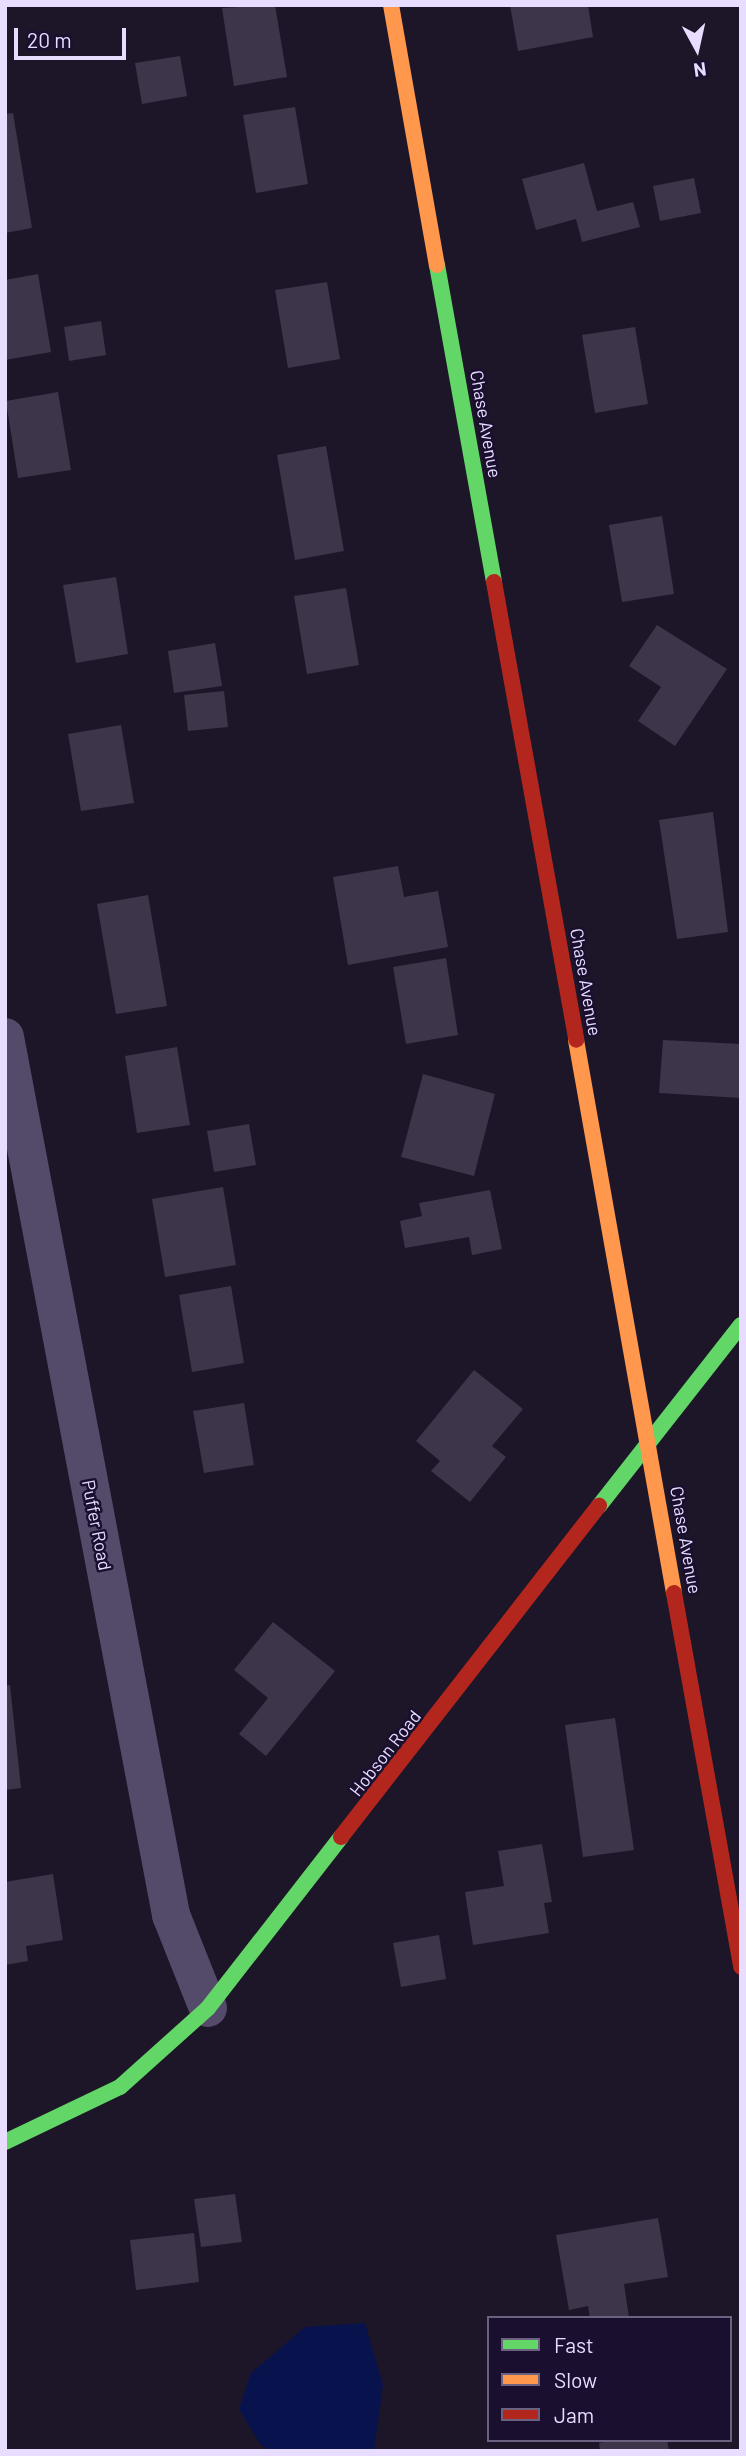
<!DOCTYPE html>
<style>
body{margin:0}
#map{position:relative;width:746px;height:2456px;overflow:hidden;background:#1d1628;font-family:Barlow,sans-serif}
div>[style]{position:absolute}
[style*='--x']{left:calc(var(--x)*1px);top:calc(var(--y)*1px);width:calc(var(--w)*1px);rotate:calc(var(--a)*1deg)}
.water>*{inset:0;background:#08134d}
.building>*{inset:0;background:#3d3549}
.street>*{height:38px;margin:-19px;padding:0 19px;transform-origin:19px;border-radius:19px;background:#534b69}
.fast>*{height:16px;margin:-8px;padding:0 8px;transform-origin:8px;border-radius:8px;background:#63d668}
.slow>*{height:16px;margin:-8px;padding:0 8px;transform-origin:8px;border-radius:8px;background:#ff974d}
.jam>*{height:16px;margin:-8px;padding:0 8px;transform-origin:8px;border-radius:8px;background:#b3261e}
span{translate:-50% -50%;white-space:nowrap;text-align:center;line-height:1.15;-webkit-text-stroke:5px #1b0f2f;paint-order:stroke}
.street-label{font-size:18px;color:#e8ddff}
.frame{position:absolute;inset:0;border:7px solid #e8ddff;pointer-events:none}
.legend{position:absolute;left:487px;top:2316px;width:245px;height:126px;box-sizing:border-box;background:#1b0f2f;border:2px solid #6d6182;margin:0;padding:9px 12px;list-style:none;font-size:21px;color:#e8ddff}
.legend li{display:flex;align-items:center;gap:14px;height:35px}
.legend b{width:35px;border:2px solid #6d6182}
.north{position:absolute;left:662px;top:14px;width:70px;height:70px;-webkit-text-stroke:5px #1b0f2f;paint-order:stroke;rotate:172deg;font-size:19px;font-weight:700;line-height:28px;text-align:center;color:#e8ddff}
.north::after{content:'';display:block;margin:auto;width:24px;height:32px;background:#e8ddff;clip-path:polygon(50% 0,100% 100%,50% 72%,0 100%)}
.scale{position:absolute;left:14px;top:28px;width:112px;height:32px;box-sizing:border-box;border:4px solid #e8ddff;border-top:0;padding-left:9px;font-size:21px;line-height:24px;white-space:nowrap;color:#e8ddff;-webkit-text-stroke:5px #1b0f2f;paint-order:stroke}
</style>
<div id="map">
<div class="water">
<div style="clip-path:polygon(365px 2323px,383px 2385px,374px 2451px,271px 2451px,260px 2444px,239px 2409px,251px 2373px,305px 2327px)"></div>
</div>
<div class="building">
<div style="clip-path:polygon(275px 5px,287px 77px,234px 86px,222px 8px)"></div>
<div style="clip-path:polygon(510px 5px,588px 5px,593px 37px,518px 51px)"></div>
<div style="clip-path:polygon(180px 56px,187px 96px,142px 104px,135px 63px)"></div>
<div style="clip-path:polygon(295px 107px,308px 184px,256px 193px,243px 115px)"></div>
<div style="clip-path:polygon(13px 113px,32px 228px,5px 233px,5px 114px)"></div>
<div style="clip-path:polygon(584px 163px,597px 211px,633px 202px,640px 227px,582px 242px,576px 219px,536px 230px,522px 179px)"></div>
<div style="clip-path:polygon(694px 178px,701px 213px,660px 221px,653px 186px)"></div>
<div style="clip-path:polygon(38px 274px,51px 352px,5px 360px,5px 280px)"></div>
<div style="clip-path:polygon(327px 282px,340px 359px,288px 368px,275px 290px)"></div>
<div style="clip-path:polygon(101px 321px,106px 355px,69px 361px,64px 327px)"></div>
<div style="clip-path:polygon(635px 327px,648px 404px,595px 413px,582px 335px)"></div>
<div style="clip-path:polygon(58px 392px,71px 470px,18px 478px,6px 401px)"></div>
<div style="clip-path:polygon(326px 446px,344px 551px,295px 560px,277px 455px)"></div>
<div style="clip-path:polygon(662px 516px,674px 594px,622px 602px,609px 525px)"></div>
<div style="clip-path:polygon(116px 577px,128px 654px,76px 663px,63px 585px)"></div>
<div style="clip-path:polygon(346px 588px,359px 665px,307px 674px,294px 596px)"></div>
<div style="clip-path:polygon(657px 625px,727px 669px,675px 746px,638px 721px,661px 687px,629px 666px)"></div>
<div style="clip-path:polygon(215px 643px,222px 686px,174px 693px,168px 651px)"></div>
<div style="clip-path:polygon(224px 691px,228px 727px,188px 731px,184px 695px)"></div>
<div style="clip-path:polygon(121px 725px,134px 803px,81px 811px,68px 734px)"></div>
<div style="clip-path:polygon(713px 812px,728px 932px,677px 939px,659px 820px)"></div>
<div style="clip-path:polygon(398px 866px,404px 897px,438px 891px,448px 947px,348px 965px,333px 877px)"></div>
<div style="clip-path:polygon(148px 895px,167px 1006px,116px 1014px,97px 904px)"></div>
<div style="clip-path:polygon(446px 958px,458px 1035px,406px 1044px,393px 967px)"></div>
<div style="clip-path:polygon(663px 1040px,741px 1044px,741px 1098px,659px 1093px)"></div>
<div style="clip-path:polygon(177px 1047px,190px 1125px,137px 1133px,125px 1056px)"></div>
<div style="clip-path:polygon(423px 1074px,495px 1094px,474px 1176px,401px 1157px)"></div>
<div style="clip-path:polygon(249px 1124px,256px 1165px,214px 1172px,207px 1131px)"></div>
<div style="clip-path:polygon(223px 1187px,236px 1265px,165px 1277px,152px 1199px)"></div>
<div style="clip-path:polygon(490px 1190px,502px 1249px,472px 1255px,469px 1237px,405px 1248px,400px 1221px,422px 1216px,419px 1203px)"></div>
<div style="clip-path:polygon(231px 1286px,244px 1363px,192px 1372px,179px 1295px)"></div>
<div style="clip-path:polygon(474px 1370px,523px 1409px,492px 1446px,506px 1457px,470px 1502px,431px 1471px,440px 1461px,416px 1441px)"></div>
<div style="clip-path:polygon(244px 1403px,254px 1465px,204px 1473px,193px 1411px)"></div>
<div style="clip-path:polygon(273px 1622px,335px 1671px,266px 1756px,239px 1734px,268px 1698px,234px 1670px)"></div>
<div style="clip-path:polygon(10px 1685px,21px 1788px,5px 1790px,5px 1686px)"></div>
<div style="clip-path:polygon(615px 1718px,634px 1850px,583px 1857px,565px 1725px)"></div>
<div style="clip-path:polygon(542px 1844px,552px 1902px,544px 1903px,549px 1933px,473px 1945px,465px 1892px,504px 1886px,498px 1851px)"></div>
<div style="clip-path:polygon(53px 1874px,63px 1940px,26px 1946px,28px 1961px,5px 1965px,5px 1882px)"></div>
<div style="clip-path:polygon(439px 1935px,446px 1979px,401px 1987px,393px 1943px)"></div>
<div style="clip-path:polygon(235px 2194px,242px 2242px,201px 2247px,194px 2199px)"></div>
<div style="clip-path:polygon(658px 2218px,668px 2277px,624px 2284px,629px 2318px,590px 2318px,588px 2306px,569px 2310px,556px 2235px)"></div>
<div style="clip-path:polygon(194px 2233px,199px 2282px,136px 2290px,130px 2240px)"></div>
<div style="clip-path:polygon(614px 2440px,667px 2440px,669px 2451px,600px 2451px,599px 2443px)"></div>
</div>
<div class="street">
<div style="--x:5;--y:1037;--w:894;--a:79.29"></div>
<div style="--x:171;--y:1915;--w:100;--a:68.3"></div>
</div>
<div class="fast">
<div style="--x:437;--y:265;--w:322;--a:79.8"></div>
<div style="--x:599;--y:1506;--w:230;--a:-51.9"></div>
<div style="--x:5;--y:2142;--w:127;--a:-25.6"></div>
<div style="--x:120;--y:2087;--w:118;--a:-41.9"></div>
<div style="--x:208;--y:2008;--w:217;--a:-52.1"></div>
</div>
<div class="slow">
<div style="--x:391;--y:5;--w:264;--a:80"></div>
<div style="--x:576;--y:1040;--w:562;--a:79.95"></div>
</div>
<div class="jam">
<div style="--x:494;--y:582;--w:465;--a:79.8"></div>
<div style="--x:674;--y:1593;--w:380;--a:79.8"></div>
<div style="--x:341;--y:1837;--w:420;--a:-52.1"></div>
</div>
<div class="street-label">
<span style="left:486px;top:424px;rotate:80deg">Chase Avenue</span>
<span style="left:586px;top:982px;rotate:80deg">Chase Avenue</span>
<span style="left:97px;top:1525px;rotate:79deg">Puffer Road</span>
<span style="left:686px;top:1540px;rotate:80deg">Chase Avenue</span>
<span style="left:385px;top:1753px;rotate:-52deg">Hobson Road</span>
</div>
<div class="frame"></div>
<ul class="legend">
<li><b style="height:9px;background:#63d668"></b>Fast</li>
<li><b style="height:9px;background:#ff974d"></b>Slow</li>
<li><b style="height:9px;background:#b3261e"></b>Jam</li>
</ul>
<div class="north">N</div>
<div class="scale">20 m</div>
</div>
